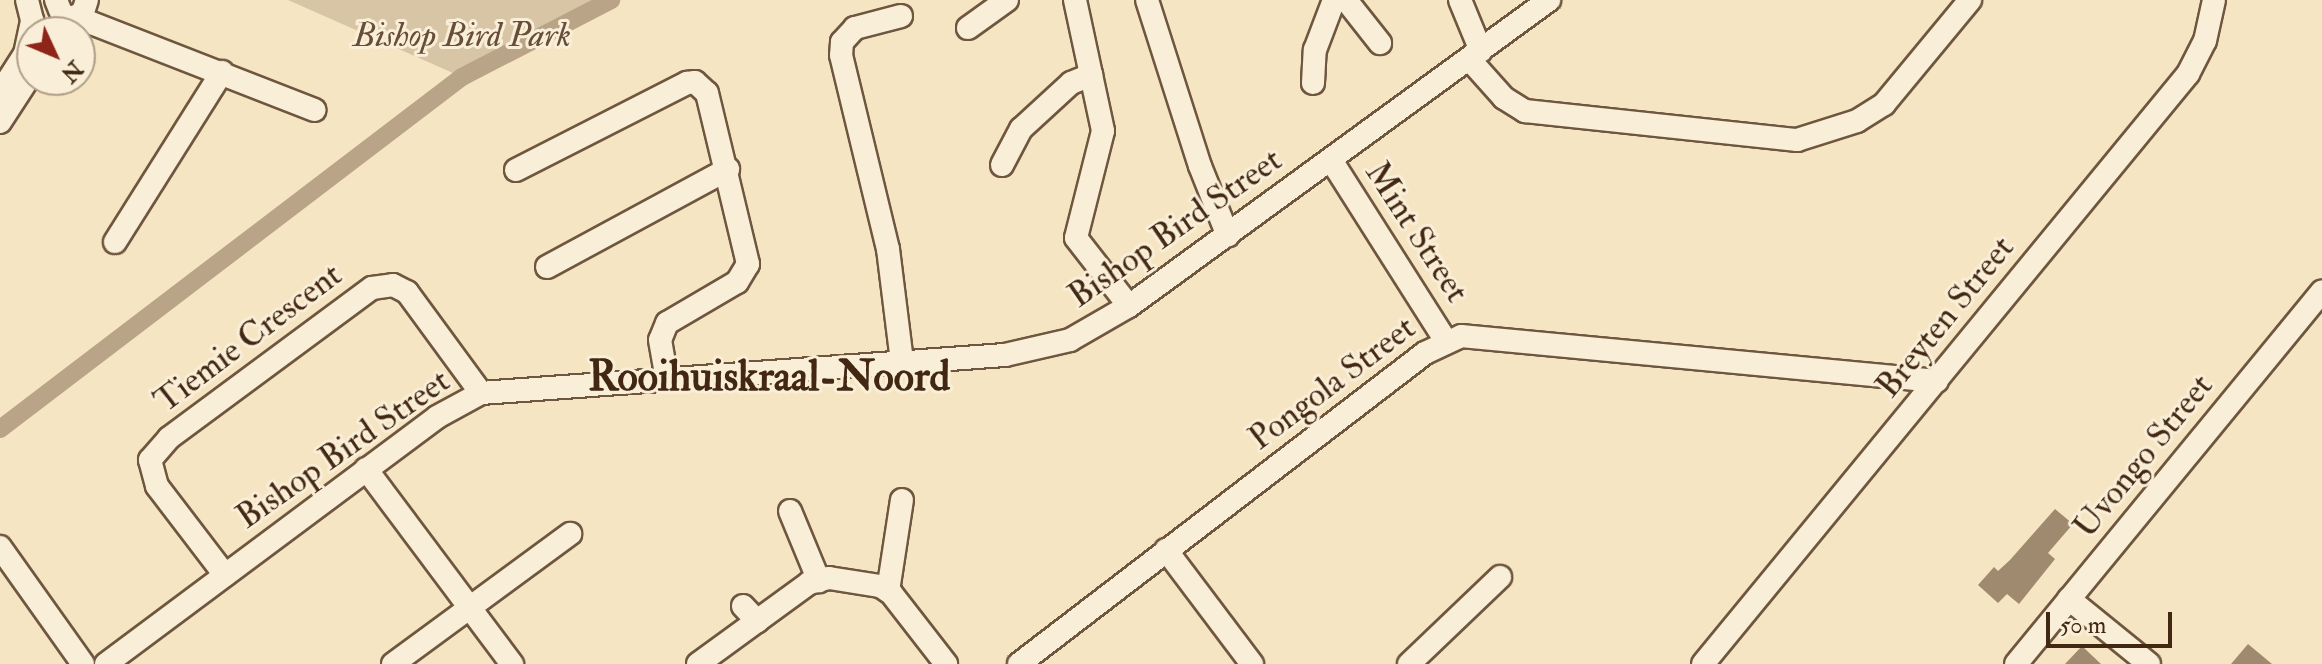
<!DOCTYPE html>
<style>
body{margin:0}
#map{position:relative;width:2322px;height:664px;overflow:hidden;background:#f6e5c3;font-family:"IM FELL Double Pica",serif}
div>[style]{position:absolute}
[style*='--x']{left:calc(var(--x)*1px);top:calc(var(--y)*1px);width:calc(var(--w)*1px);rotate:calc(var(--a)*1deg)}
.green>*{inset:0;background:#d7c5a5}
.canal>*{height:18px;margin:-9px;padding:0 9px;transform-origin:9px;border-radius:9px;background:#b9a487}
.building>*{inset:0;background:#a08a6f}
.roads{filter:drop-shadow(2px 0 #6f563f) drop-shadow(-2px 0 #6f563f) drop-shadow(0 2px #6f563f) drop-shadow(0 -2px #6f563f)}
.minor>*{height:22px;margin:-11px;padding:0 11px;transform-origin:11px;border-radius:11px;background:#f9eed8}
span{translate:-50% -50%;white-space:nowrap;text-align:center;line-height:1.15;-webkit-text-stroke:6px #f9eed8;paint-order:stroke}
.park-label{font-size:34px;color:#674e38;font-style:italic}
.street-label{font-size:34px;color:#422713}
.district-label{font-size:42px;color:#422713;font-weight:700}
.north{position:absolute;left:16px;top:16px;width:80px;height:80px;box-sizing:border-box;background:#f9eed8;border:2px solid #b09e89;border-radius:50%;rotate:134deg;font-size:22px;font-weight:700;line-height:32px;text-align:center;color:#422713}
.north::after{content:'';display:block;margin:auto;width:28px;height:36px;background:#8f2418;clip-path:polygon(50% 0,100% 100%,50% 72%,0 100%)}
.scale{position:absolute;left:2046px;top:612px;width:126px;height:36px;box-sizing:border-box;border:4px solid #422713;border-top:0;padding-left:10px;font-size:24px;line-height:28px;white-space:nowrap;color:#422713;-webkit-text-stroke:6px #f9eed8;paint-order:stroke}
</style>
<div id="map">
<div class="green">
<div style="clip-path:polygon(288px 0,611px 0,462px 77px)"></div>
</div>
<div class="canal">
<div style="--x:0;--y:429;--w:581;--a:-37.3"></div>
<div style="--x:462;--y:77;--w:168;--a:-27.3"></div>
</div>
<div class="building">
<div style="clip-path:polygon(2055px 509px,2073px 524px,2048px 553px,2055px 559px,2019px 604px,2007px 594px,1998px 603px,1978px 585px,1994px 567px,1998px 571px,2010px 560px)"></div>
<div style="clip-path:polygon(2248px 644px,2272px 664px,2231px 664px)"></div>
<div style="clip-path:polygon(2082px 646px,2101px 664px,2065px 664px)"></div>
</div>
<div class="roads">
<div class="minor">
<div style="--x:56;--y:0;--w:16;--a:68"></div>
<div style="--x:62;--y:15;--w:11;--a:15"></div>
<div style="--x:73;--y:18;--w:12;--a:-31"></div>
<div style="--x:83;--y:12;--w:13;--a:-72"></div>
<div style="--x:1075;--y:0;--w:134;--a:77.9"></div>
<div style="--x:1103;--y:131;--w:110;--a:104.2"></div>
<div style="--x:1076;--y:238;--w:86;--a:52.1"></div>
<div style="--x:1147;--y:0;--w:174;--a:72.3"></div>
<div style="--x:1200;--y:166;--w:75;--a:68.2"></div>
<div style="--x:1346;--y:0;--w:55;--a:51.7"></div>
<div style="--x:1460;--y:0;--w:55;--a:67.6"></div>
<div style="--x:901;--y:16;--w:48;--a:165.4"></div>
<div style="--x:855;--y:28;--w:19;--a:133"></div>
<div style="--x:842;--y:42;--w:13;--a:94"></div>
<div style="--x:841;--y:55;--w:200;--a:76.4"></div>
<div style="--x:888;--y:249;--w:114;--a:82.9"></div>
<div style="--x:76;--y:17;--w:256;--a:21.3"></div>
<div style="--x:968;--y:28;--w:48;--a:-35.7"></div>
<div style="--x:25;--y:54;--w:35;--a:-78"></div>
<div style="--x:32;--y:20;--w:21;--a:-104"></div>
<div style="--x:1470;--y:60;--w:51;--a:48.2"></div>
<div style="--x:1504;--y:98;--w:25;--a:32"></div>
<div style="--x:1525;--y:111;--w:274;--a:6.1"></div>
<div style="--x:1797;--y:140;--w:63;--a:-17.6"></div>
<div style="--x:1857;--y:121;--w:32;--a:-32"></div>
<div style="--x:1884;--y:104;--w:135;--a:-50.4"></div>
<div style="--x:1313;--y:83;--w:33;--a:-87"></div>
<div style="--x:1315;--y:50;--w:53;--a:-69.2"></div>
<div style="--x:0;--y:93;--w:59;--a:-57.4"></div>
<div style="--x:0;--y:122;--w:59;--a:-56.9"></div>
<div style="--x:1331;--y:160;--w:214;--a:57.6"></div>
<div style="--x:1002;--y:165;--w:41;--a:-62.2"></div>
<div style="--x:1021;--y:129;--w:68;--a:-42.6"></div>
<div style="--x:1071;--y:83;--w:22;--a:-22"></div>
<div style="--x:516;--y:170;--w:192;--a:-27"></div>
<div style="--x:687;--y:83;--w:8;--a:-7"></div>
<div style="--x:695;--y:82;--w:16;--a:43"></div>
<div style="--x:707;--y:93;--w:176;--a:76.5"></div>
<div style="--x:748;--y:264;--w:21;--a:121"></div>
<div style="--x:737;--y:282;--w:81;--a:149.6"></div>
<div style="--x:667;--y:323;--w:18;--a:112"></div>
<div style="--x:660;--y:340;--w:40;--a:80"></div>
<div style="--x:115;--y:242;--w:201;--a:-57.8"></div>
<div style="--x:547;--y:267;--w:206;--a:-28.4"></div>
<div style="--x:366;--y:469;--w:244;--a:53.2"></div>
<div style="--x:790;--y:511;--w:76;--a:67.5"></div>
<div style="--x:0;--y:547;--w:143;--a:54.6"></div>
<div style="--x:1166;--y:550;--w:143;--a:53"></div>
<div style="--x:225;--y:575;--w:112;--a:-127.4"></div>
<div style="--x:157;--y:486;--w:27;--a:-105"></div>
<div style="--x:150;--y:460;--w:29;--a:-49"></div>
<div style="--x:169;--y:438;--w:252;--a:-36.5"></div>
<div style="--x:372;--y:288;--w:21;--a:-8"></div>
<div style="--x:393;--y:285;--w:16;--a:27"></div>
<div style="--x:407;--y:292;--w:125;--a:53.8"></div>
<div style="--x:888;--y:591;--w:92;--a:-81.3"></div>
<div style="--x:2069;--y:599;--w:103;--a:39.1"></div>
<div style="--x:743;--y:606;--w:21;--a:47"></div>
<div style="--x:106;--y:664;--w:413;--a:-36.7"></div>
<div style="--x:437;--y:417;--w:50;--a:-28.6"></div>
<div style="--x:481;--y:393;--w:525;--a:-4.15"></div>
<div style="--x:1005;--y:355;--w:67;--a:-13"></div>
<div style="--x:1070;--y:340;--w:68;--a:-30"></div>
<div style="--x:1129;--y:306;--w:520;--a:-36.08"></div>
<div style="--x:393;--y:664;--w:220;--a:-36.3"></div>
<div style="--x:698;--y:664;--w:137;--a:-36.1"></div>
<div style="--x:809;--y:583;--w:21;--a:-14"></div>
<div style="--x:829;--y:578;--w:52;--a:8.9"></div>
<div style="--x:880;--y:586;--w:13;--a:32"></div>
<div style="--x:891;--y:593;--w:90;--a:52.2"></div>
<div style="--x:1019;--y:664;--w:511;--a:-37.45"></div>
<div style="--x:1425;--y:353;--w:40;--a:-25"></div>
<div style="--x:1461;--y:336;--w:478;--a:5.4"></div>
<div style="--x:1409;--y:664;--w:126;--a:-43.7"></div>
<div style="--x:1703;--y:664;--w:764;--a:-50.58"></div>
<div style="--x:2188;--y:74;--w:37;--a:-63"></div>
<div style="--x:2205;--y:41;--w:42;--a:-77.6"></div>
<div style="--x:2016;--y:664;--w:482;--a:-50.6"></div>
</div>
</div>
<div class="park-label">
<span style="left:462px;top:36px">Bishop Bird Park</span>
</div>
<div class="street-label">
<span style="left:1175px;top:228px;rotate:-35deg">Bishop Bird Street</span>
<span style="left:1417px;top:232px;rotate:57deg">Mint Street</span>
<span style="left:1945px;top:317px;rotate:-51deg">Breyten Street</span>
<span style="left:248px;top:338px;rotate:-37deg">Tiemie Crescent</span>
<span style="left:1332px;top:383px;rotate:-37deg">Pongola Street</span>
<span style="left:343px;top:449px;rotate:-35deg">Bishop Bird Street</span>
<span style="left:2143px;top:456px;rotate:-51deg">Uvongo Street</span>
</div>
<div class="district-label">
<span style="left:769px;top:377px">Rooihuiskraal-Noord</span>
</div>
<div class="north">N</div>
<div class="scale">50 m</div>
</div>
